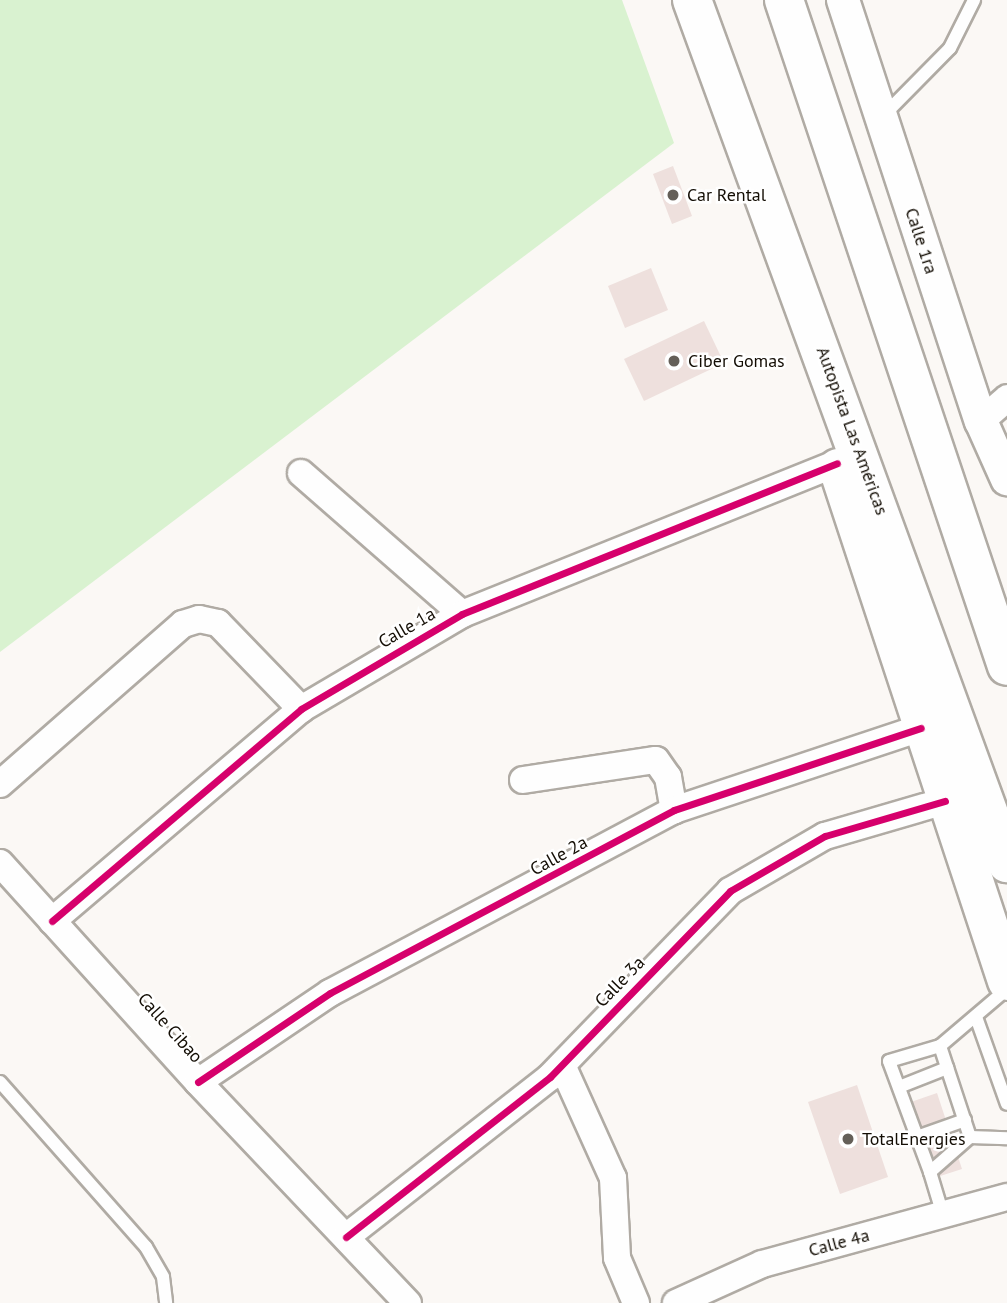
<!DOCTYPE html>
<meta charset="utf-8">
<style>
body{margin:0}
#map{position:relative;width:1007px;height:1303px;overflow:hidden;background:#fbf8f5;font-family:"PT Sans",sans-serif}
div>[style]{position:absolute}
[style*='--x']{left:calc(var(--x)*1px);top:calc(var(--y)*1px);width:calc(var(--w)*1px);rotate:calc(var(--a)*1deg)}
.green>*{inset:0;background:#d9f2d0}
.building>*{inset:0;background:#eee0dd}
.roads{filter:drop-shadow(2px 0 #b0aba4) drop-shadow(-2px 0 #b0aba4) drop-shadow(0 2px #b0aba4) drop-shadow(0 -2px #b0aba4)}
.service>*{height:12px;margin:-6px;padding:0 6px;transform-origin:6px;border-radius:6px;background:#fefefe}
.minor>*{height:26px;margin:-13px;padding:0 13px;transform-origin:13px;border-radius:13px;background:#fefefe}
.tertiary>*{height:32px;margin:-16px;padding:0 16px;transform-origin:16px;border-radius:16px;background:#fefefe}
.motorway>*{height:38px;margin:-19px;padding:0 19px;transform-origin:19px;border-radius:19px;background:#fefefe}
.cycleway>*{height:7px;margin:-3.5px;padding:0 3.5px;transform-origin:3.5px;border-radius:3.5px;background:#d6006c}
.dots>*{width:19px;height:19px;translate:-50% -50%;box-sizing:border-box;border:4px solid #fff;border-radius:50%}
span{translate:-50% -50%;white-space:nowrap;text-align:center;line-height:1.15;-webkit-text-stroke:5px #fff;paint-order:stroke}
.poi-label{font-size:18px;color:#130d04}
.left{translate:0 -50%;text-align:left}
.street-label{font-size:18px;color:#130d04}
</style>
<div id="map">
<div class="green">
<div style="clip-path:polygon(0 0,622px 0,674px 143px,0 652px)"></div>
</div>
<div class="building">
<div style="clip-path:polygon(673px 166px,692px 216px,672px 224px,653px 174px)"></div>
<div style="clip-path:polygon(651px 268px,668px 310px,625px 328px,608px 286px)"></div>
<div style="clip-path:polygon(704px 321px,724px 363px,644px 401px,624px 359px)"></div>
<div style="clip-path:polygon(857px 1085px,888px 1177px,840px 1194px,808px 1102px)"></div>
<div style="clip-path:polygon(937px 1093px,962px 1169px,934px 1178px,908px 1103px)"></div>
</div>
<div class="roads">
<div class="service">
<div style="--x:883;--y:116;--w:95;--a:-45.4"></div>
<div style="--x:950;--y:48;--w:54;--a:-63.4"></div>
<div style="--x:1007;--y:989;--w:88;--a:139.6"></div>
<div style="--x:940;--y:1046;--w:96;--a:71.8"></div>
<div style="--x:970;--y:1137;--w:37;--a:2"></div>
<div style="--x:976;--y:1017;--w:92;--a:70.4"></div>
<div style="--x:0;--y:1082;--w:220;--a:48.5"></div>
<div style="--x:146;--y:1247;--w:34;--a:60"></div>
<div style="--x:163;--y:1277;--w:26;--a:83"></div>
<div style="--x:899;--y:1087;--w:52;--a:-21.6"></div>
<div style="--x:917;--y:1137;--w:51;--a:-19.5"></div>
<div style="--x:930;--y:1172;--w:118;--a:-110.3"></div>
<div style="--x:889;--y:1061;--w:53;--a:-16.4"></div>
<div style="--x:943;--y:1215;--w:45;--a:-106.8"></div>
<div style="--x:930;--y:1172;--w:53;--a:-41.2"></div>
</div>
<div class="minor">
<div style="--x:981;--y:421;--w:35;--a:-41"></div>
<div style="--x:301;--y:473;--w:214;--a:41.2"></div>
<div style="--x:523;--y:780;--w:134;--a:-8.6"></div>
<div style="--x:656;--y:760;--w:21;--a:55"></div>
<div style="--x:668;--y:777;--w:34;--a:80"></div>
<div style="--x:0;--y:784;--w:243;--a:-41.2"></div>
<div style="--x:183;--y:624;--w:17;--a:-17"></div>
<div style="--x:199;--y:619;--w:19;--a:12"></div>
<div style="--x:218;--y:623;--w:120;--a:46"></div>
<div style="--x:0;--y:863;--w:295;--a:47.9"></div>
<div style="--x:198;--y:1082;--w:305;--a:46.5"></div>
<div style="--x:52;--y:921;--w:327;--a:-40.4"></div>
<div style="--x:301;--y:709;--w:187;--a:-30.5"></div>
<div style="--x:462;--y:614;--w:404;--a:-21.9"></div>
<div style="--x:562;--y:1065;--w:124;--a:65.7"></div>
<div style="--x:613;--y:1178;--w:80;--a:87.1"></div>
<div style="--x:617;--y:1258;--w:49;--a:67.1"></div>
<div style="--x:198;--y:1082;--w:159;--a:-34"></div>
<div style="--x:330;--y:993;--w:390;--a:-28"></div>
<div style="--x:674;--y:810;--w:260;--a:-18.4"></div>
<div style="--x:346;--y:1237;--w:259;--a:-38.1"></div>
<div style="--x:550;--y:1077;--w:259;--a:-45.9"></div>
<div style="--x:730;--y:891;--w:110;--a:-30.1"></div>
<div style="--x:825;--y:836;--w:125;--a:-16.3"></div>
<div style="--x:676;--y:1303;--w:94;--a:-24.4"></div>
<div style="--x:762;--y:1264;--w:254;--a:-15.3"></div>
</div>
<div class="tertiary">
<div style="--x:843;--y:0;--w:443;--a:71.9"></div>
<div style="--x:981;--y:421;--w:64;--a:65.9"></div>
</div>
<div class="motorway">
<div style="--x:692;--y:0;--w:919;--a:69.95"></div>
<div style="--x:784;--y:0;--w:702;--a:71.49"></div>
<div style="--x:838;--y:468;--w:540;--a:71.77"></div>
</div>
</div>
<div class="cycleway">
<div style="--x:52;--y:921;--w:327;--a:-40.4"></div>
<div style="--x:301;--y:709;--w:187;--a:-30.5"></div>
<div style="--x:462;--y:614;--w:404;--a:-21.9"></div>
<div style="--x:198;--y:1082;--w:159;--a:-34"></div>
<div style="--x:330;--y:993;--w:390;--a:-28"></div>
<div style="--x:674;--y:810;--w:260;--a:-18.4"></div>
<div style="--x:346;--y:1237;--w:259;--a:-38.1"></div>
<div style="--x:550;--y:1077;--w:259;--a:-45.9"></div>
<div style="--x:730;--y:891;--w:110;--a:-30.1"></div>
<div style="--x:825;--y:836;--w:125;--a:-16.3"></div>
</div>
<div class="dots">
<div style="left:673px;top:195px;background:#645f58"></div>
<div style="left:674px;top:361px;background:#645f58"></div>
<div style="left:848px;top:1139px;background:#645f58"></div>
</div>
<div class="poi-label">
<span class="left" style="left:687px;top:195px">Car Rental</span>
<span class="left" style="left:688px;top:361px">Ciber Gomas</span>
<span class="left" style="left:862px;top:1139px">TotalEnergies</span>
</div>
<div class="street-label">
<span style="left:921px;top:241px;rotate:72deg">Calle 1ra</span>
<span style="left:852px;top:431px;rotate:70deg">Autopista Las Américas</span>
<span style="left:407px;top:628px;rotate:-30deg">Calle 1a</span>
<span style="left:559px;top:856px;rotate:-29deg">Calle 2a</span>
<span style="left:620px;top:982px;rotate:-46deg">Calle 3a</span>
<span style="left:170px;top:1028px;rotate:48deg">Calle Cibao</span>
<span style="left:839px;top:1243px;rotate:-15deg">Calle 4a</span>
</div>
</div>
